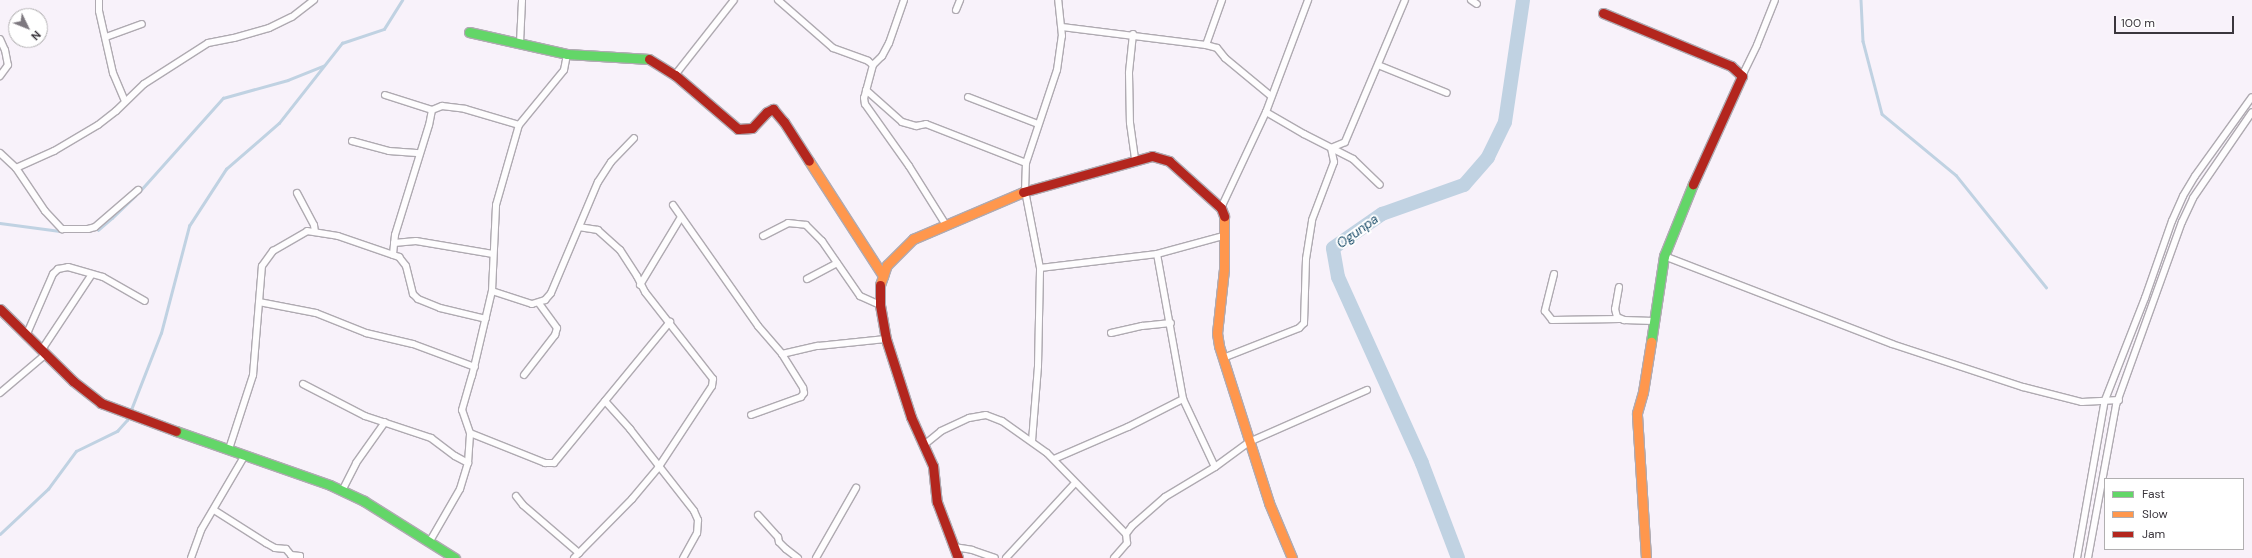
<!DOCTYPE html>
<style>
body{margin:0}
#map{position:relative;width:2252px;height:558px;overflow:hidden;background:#f8f2fa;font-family:"DM Sans",sans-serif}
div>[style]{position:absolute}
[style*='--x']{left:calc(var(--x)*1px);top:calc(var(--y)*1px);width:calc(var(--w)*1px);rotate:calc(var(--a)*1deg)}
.stream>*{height:2.5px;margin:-1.25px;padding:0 1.25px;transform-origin:1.25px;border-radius:1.25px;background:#c0d2e2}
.river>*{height:14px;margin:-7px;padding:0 7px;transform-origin:7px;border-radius:7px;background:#c0d2e2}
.roads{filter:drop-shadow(1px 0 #afaab1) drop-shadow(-1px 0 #afaab1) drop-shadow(0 1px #afaab1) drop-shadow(0 -1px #afaab1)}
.street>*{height:6px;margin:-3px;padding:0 3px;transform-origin:3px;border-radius:3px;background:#fefdfe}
.fast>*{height:9px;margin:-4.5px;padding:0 4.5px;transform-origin:4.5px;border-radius:4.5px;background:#63d668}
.slow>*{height:9px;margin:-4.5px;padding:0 4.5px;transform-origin:4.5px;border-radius:4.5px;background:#ff974d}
.jam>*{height:9px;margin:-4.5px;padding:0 4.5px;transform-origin:4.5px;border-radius:4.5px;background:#b3261e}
span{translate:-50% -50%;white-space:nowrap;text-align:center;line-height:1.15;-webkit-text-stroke:4px #fff;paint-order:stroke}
.water-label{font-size:13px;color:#1a4c69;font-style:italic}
.legend{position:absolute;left:2104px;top:478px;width:140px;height:72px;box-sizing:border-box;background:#fff;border:1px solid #b1afb1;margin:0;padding:5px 7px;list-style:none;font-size:12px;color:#3b363d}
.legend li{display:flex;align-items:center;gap:8px;height:20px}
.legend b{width:20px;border:1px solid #b1afb1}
.north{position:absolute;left:8px;top:8px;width:40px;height:40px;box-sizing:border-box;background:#fff;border:1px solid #b1afb1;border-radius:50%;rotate:133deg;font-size:11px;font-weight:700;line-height:16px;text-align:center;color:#3b363d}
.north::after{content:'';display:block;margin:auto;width:14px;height:18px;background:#7d787f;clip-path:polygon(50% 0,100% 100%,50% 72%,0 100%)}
.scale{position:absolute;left:2114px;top:16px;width:120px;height:18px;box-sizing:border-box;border:2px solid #3b363d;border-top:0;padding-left:5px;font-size:12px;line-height:14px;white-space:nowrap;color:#3b363d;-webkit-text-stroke:3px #fff;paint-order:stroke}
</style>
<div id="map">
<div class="stream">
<div style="--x:1861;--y:0;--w:41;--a:87.2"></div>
<div style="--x:1863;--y:41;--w:75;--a:75.4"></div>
<div style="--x:1882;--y:114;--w:96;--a:39.5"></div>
<div style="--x:1956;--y:175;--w:144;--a:51.2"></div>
<div style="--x:139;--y:192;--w:126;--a:-48.2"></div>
<div style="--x:223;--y:98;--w:67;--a:-15.5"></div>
<div style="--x:288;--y:80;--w:38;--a:-22"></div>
<div style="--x:0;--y:223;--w:62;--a:7.5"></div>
<div style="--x:94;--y:230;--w:4;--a:0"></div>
<div style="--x:98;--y:230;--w:18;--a:-41"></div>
<div style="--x:112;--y:218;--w:32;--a:-44"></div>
<div style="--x:70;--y:232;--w:13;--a:0"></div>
<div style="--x:0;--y:534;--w:66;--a:-43.2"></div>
<div style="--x:48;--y:489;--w:47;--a:-53.6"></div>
<div style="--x:76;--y:451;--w:46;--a:-26"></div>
<div style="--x:117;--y:431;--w:15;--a:-48"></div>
<div style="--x:127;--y:420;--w:93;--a:-68.7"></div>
<div style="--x:161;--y:333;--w:111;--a:-75.3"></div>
<div style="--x:189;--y:226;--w:68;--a:-57"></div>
<div style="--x:226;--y:169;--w:70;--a:-41"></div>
<div style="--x:279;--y:123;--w:102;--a:-51.8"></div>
<div style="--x:342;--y:43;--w:44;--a:-18.4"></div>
<div style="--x:384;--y:29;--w:34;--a:-58"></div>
</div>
<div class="river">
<div style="--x:1458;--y:558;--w:102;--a:-110.8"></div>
<div style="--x:1422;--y:463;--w:204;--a:-114.3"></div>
<div style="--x:1338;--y:277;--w:29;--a:-100"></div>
<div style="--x:1333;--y:248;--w:60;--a:-34.8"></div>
<div style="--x:1382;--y:214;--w:87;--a:-19.5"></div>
<div style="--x:1464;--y:185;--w:37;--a:-49"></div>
<div style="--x:1488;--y:157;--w:39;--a:-64"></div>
<div style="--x:1505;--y:122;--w:123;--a:-81.6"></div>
</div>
<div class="roads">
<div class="street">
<div style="--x:99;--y:0;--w:11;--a:90"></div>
<div style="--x:99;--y:11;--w:64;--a:77.3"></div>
<div style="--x:113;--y:73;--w:30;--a:67"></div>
<div style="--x:778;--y:0;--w:73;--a:41.1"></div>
<div style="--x:833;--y:48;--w:37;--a:20"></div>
<div style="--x:868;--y:61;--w:6;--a:39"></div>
<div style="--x:904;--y:0;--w:46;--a:109.2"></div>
<div style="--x:889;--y:43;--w:15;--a:118"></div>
<div style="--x:882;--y:56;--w:13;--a:135"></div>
<div style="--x:873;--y:65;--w:34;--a:105"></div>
<div style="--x:864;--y:98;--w:6;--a:81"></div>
<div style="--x:865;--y:104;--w:76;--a:54.6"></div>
<div style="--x:909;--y:166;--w:70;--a:57.9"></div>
<div style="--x:1471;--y:0;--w:7;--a:34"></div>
<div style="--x:956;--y:10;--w:11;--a:-68"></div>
<div style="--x:1062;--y:27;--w:145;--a:7.1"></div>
<div style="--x:1206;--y:45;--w:11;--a:15"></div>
<div style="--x:1217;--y:48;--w:13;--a:51"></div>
<div style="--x:1225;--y:58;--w:60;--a:39.6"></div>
<div style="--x:1133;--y:34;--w:39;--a:96"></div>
<div style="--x:1129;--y:73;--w:50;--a:88.9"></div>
<div style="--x:1130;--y:123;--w:37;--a:82"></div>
<div style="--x:106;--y:37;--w:38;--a:-20"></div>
<div style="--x:0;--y:39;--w:12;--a:66"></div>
<div style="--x:5;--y:50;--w:15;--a:79"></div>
<div style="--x:8;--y:65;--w:14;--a:126"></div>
<div style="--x:520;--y:43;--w:43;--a:-87.3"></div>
<div style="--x:1206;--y:45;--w:48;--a:-70.4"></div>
<div style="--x:1378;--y:65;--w:74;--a:22.1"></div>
<div style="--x:675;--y:75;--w:95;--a:-51.8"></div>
<div style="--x:1742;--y:76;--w:34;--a:-64"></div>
<div style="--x:1757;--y:45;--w:48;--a:-68.2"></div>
<div style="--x:866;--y:90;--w:48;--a:41.6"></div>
<div style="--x:902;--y:122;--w:15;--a:16"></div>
<div style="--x:916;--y:126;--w:10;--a:-11"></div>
<div style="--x:926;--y:124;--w:107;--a:21.3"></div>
<div style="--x:385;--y:95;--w:49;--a:17.7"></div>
<div style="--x:432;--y:110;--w:15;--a:101"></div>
<div style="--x:429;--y:125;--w:115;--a:107.2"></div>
<div style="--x:395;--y:235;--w:20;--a:96"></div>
<div style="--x:968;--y:97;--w:75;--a:21.1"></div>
<div style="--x:432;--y:110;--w:11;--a:-22"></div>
<div style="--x:442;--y:106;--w:23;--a:7"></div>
<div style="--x:465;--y:109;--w:56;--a:16.5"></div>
<div style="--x:1266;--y:112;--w:44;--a:30.1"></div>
<div style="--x:1304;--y:134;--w:55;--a:27"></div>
<div style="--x:1353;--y:159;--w:37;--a:44"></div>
<div style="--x:352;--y:141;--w:38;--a:15"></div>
<div style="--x:389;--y:151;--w:31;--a:4"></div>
<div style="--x:0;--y:153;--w:22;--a:43"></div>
<div style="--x:16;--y:168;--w:52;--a:56"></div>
<div style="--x:45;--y:211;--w:25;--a:47"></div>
<div style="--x:62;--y:229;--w:26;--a:0"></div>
<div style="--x:88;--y:229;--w:7;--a:-16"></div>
<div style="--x:95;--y:227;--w:57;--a:-40.7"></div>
<div style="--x:16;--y:168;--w:42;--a:-24.1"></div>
<div style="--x:54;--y:151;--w:51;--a:-30.6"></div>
<div style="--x:98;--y:125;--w:23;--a:-38"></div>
<div style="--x:116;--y:111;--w:39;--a:-44"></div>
<div style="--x:144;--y:84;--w:76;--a:-32.6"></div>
<div style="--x:208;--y:43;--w:26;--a:-11"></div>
<div style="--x:234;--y:38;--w:36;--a:-16"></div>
<div style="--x:269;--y:28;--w:25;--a:-26"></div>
<div style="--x:292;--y:17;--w:28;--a:-38"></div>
<div style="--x:297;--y:193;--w:36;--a:62"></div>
<div style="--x:314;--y:225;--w:7;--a:82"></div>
<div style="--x:673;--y:205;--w:148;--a:54.9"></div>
<div style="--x:758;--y:326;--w:37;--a:49"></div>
<div style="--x:782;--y:354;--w:40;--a:58"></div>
<div style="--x:803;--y:388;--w:5;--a:79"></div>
<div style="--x:804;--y:393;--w:5;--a:127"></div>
<div style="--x:801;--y:397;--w:53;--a:160.2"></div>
<div style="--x:1221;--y:208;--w:106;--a:-64.9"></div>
<div style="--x:1266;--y:112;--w:120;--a:-69.4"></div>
<div style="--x:763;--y:236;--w:28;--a:-27"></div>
<div style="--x:788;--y:223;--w:18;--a:6"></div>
<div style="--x:806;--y:225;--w:23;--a:45"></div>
<div style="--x:822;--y:241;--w:67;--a:55.4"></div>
<div style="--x:860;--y:296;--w:22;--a:24"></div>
<div style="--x:394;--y:243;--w:22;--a:-5"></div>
<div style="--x:416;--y:241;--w:78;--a:9.6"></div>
<div style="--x:1157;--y:254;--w:147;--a:79.8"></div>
<div style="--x:1183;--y:399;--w:75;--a:64.8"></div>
<div style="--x:1664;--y:256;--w:244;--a:21.1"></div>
<div style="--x:1892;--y:344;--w:138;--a:18.2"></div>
<div style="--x:2023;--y:387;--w:61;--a:14.3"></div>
<div style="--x:2082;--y:402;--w:37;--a:-3"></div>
<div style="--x:1040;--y:268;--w:118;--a:-6.8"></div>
<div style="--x:1157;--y:254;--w:68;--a:-15.3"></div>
<div style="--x:1554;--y:274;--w:38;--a:104"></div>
<div style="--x:1545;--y:311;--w:11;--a:52"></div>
<div style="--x:1552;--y:320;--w:68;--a:-0.8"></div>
<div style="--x:807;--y:279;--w:34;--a:-28"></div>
<div style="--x:640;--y:285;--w:79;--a:-58.9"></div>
<div style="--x:1619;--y:287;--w:22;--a:100"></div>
<div style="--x:1615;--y:309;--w:8;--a:76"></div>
<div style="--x:1617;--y:317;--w:8;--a:23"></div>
<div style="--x:1624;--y:320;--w:29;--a:2"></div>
<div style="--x:492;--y:291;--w:42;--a:18"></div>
<div style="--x:532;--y:304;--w:14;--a:-17"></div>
<div style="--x:545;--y:300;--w:9;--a:-49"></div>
<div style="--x:551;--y:293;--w:121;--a:-67.1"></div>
<div style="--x:598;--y:182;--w:24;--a:-57"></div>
<div style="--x:611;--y:162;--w:33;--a:-46"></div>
<div style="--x:259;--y:302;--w:58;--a:10.9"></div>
<div style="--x:316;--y:313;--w:54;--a:21.8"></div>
<div style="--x:366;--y:333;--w:48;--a:13.2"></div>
<div style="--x:413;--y:344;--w:66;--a:20.4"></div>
<div style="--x:1111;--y:333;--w:32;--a:-13"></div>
<div style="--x:1142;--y:326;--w:29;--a:-6"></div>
<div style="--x:26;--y:336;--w:68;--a:-66.5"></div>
<div style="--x:53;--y:274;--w:7;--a:-45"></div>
<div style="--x:58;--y:269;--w:10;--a:-11"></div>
<div style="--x:68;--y:267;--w:36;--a:16"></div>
<div style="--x:103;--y:277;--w:48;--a:29.7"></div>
<div style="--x:41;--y:351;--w:92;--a:-56.5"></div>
<div style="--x:782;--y:354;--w:37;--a:-13"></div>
<div style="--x:818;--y:346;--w:68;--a:-5.9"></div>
<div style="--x:1223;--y:358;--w:82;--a:-21.5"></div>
<div style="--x:1299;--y:328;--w:7;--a:-45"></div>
<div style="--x:1304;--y:323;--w:64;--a:-88.2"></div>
<div style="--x:1306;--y:259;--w:39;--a:-81"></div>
<div style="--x:1312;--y:220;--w:62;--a:-69.2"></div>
<div style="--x:1334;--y:162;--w:14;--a:-102"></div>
<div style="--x:1331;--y:148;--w:15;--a:-23"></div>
<div style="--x:1345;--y:142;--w:154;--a:-67.1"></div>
<div style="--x:524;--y:375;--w:51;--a:-52.2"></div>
<div style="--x:555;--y:335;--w:7;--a:-74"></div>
<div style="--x:557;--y:328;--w:31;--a:-126"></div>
<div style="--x:303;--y:384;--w:70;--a:27.3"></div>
<div style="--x:365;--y:416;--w:70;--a:18.4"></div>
<div style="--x:431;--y:438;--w:30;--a:37"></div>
<div style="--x:455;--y:456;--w:15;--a:28"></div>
<div style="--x:0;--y:393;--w:60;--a:-40.3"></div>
<div style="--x:605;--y:401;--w:38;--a:48"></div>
<div style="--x:630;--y:429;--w:104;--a:52"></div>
<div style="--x:694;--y:511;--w:10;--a:66"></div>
<div style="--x:698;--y:520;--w:13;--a:94"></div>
<div style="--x:697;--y:533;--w:29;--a:119"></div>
<div style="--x:470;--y:433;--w:81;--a:21.8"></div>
<div style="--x:545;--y:463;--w:9;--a:0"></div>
<div style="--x:554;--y:463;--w:183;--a:-50.6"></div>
<div style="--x:1032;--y:441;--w:75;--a:-85.4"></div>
<div style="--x:1038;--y:366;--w:98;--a:-88.8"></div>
<div style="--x:1040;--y:268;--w:78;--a:-101"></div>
<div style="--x:1025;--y:191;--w:28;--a:-88"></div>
<div style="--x:1026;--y:163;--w:98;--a:-71.6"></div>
<div style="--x:1057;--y:70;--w:34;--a:-82"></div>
<div style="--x:1062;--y:36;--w:36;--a:-96"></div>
<div style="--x:924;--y:445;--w:22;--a:-39"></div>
<div style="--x:941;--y:431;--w:31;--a:-25"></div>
<div style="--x:969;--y:418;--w:17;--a:-10"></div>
<div style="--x:986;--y:415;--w:17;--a:21"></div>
<div style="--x:1002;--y:421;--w:55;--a:35.4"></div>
<div style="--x:1047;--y:453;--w:113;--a:45.7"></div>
<div style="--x:229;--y:449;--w:78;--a:-72"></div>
<div style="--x:253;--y:375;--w:109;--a:-85.3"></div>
<div style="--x:262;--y:266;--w:19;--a:-54"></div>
<div style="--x:273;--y:251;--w:39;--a:-30"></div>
<div style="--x:307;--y:231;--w:31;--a:9"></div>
<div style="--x:338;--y:236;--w:65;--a:19"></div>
<div style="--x:399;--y:257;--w:11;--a:52"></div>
<div style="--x:406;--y:266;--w:29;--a:76"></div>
<div style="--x:413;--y:294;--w:7;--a:45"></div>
<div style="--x:418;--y:299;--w:24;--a:22"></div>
<div style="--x:440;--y:308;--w:47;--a:13.4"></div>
<div style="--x:1054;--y:459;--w:81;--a:-23.4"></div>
<div style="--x:1128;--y:427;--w:62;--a:-27"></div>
<div style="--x:342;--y:491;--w:31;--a:-63"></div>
<div style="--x:356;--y:463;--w:50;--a:-54.7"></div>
<div style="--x:516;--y:496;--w:11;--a:52"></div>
<div style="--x:523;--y:505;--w:74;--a:40.6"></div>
<div style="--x:214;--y:510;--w:62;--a:32.4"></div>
<div style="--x:266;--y:543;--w:10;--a:29"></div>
<div style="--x:275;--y:548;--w:11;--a:5"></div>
<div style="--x:286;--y:549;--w:8;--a:50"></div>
<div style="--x:291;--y:555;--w:9;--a:6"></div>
<div style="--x:300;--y:556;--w:2;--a:90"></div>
<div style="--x:758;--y:515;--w:30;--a:48"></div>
<div style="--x:778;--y:537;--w:5;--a:79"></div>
<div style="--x:779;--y:542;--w:10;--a:45"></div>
<div style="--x:786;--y:549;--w:15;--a:37"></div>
<div style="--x:430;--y:541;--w:60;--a:-60"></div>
<div style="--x:460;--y:489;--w:27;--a:-73"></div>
<div style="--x:468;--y:463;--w:30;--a:-86"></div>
<div style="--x:470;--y:433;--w:24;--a:-109"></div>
<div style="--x:462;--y:410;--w:35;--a:-74"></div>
<div style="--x:472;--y:376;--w:87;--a:-76.8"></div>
<div style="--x:492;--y:291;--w:86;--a:-87.3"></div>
<div style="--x:496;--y:205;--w:83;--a:-74"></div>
<div style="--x:519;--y:125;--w:71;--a:-50.7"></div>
<div style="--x:564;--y:70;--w:16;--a:-79"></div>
<div style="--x:954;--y:547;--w:18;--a:9"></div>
<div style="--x:972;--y:550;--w:24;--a:19"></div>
<div style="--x:191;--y:558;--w:30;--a:-70"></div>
<div style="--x:201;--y:530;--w:87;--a:-59.6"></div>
<div style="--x:574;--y:558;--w:83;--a:-45.5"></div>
<div style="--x:632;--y:499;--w:40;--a:-50"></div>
<div style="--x:658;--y:468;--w:98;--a:-56.6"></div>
<div style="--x:712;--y:386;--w:7;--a:-82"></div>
<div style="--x:713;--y:379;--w:110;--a:-128"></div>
<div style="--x:645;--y:292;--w:18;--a:-117"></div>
<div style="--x:637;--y:276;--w:31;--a:-123"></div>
<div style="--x:620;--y:250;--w:30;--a:-138"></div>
<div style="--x:598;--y:230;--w:18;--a:-171"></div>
<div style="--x:816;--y:558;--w:81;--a:-60.3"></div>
<div style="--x:1006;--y:558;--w:102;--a:-47.4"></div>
<div style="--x:1114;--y:558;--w:20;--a:-49"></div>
<div style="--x:1127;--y:543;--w:9;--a:-96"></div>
<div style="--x:1126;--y:534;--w:10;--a:-53"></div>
<div style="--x:1132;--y:526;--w:44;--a:-41.3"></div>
<div style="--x:1165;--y:497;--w:58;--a:-31"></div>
<div style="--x:1215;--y:467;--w:42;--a:-36.3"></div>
<div style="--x:1249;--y:442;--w:129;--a:-23.8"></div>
<div style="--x:2077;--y:558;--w:160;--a:-80"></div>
<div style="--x:2105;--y:400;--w:110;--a:-68.6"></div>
<div style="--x:2145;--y:298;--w:82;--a:-70.7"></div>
<div style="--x:2172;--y:221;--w:27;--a:-66"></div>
<div style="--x:2183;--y:196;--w:23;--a:-59"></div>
<div style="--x:2195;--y:176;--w:97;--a:-54.2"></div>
<div style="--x:2088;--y:558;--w:156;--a:-79.6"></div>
<div style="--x:2116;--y:405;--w:195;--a:-70.2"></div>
<div style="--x:2182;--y:222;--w:26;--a:-65"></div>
<div style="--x:2193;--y:198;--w:104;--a:-55.5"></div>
</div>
<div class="fast">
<div style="--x:469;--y:32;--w:100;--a:12.7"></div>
<div style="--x:567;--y:54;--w:82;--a:3.5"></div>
<div style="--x:1651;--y:342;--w:87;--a:-81.4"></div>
<div style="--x:1664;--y:256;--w:78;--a:-68.1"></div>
<div style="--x:176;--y:431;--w:163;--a:19.3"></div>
<div style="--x:330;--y:485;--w:38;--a:25"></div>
<div style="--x:364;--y:501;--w:107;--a:32.1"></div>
</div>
<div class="slow">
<div style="--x:809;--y:161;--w:137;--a:57.2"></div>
<div style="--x:1224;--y:216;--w:53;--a:90"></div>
<div style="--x:1224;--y:269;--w:64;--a:96.2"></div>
<div style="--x:1217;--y:333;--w:13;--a:81"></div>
<div style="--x:1219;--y:346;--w:165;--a:72.3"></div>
<div style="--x:1269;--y:503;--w:60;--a:67.3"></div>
<div style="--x:880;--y:285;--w:21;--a:-71"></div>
<div style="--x:887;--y:265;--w:37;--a:-45"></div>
<div style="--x:913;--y:239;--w:120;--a:-23.1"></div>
<div style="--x:1646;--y:558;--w:145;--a:-93.6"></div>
<div style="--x:1637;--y:413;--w:22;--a:-74"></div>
<div style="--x:1643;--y:392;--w:51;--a:-80.9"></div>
</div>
<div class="jam">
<div style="--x:1603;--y:13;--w:139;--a:22.5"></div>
<div style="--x:1731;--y:66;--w:15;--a:42"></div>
<div style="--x:1742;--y:76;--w:119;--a:114.4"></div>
<div style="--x:649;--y:59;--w:31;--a:32"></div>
<div style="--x:675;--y:75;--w:83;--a:40.6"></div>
<div style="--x:738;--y:129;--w:14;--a:-4"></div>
<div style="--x:752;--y:128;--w:22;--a:-47"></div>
<div style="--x:767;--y:112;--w:7;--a:-27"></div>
<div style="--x:773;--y:109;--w:17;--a:50"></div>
<div style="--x:784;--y:122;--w:46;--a:57.3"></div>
<div style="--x:1023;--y:192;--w:134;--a:-15.6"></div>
<div style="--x:1152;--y:156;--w:18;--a:16"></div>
<div style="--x:1169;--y:161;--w:70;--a:42.1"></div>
<div style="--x:1221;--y:208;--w:9;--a:69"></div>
<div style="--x:880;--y:285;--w:20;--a:90"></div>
<div style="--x:880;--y:305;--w:35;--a:80"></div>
<div style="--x:886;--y:339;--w:82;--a:72.2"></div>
<div style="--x:911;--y:417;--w:54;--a:65.8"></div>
<div style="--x:933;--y:466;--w:36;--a:84"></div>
<div style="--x:937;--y:502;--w:60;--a:69.4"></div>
<div style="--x:0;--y:309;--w:103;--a:44.6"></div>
<div style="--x:73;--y:381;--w:36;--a:38"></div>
<div style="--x:101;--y:403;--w:80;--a:20.5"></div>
</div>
</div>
<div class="water-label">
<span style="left:1358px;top:232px;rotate:-36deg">Ogunpa</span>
</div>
<ul class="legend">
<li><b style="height:5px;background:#63d668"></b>Fast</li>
<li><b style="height:5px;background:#ff974d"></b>Slow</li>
<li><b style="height:5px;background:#b3261e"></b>Jam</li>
</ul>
<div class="north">N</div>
<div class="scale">100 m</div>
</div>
